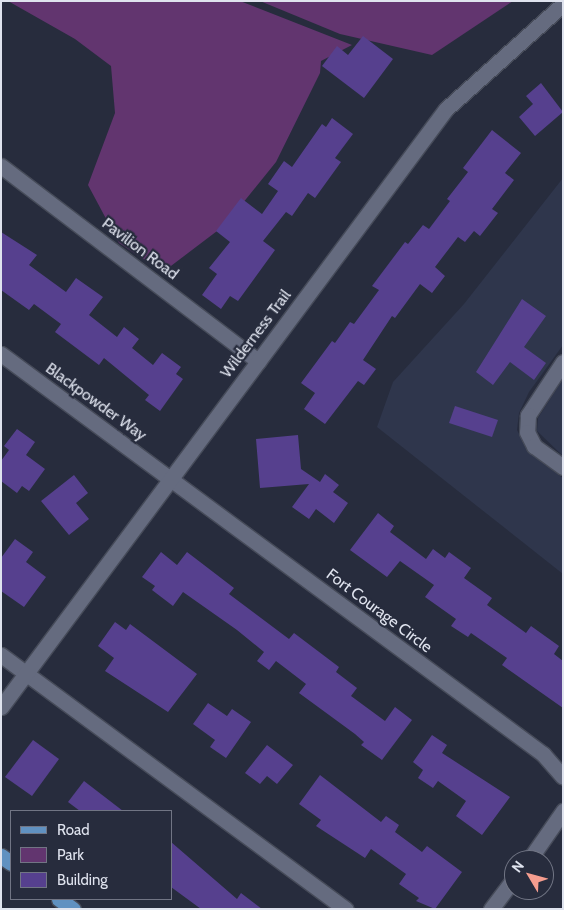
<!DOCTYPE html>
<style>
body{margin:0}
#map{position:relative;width:564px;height:910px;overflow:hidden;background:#272c3d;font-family:Cabin,sans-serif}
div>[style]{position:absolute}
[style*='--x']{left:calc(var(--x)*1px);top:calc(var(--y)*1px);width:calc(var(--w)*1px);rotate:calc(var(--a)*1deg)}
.built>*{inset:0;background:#2f364c}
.green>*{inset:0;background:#62356f}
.building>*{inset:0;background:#56408e}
.roads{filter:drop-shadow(1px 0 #464b59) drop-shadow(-1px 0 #464b59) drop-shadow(0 1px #464b59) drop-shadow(0 -1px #464b59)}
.minor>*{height:15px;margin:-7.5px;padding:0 7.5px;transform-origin:7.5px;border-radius:7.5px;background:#656b7f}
.major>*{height:15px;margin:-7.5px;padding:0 7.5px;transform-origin:7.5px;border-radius:7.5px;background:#6091c1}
span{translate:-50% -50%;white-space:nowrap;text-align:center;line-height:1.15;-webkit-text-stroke:4.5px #272c3d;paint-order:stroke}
.street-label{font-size:16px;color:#dfe3ee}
.frame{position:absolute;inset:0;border:2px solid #dfe3ee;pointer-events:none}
.legend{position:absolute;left:10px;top:810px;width:162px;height:90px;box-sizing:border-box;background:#272c3d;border:1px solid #717584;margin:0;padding:6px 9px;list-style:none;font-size:15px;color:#dfe3ee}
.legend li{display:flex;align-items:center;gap:10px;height:25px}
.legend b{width:25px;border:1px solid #717584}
.north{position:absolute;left:504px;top:850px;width:50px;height:50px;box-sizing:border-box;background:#272c3d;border:1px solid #717584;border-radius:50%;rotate:307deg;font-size:14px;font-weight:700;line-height:20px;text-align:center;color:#dfe3ee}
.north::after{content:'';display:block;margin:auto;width:18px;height:22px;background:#f59d8f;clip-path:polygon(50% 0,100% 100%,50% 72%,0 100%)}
</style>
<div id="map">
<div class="built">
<div style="clip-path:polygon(563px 178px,563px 345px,529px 392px,519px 413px,517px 430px,529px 453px,563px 478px,563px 574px,377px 427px,393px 382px,464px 304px)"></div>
<div style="clip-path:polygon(563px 379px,563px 456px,537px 431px,538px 418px)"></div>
</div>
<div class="green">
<div style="clip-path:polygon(8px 1px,240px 1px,352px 45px,321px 61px,320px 73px,276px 162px,225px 225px,163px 272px,119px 243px,88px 185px,115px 113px,111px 66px,75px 39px)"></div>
<div style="clip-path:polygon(260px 1px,513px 1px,432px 55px,340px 34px)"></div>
</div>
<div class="building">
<div style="clip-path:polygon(363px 36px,393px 59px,364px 98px,322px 66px,337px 46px,348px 55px)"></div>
<div style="clip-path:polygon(541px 83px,563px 112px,535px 136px,519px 117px,533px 104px,526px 96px)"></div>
<div style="clip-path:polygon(332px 118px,353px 134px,335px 158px,341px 162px,315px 198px,308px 193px,292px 216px,286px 212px,263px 241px,275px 250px,238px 301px,230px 296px,221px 309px,202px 295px,217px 274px,209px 268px,230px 242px,216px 231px,241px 198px,262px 214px,278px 191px,268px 184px,284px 161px,292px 167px,322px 124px,326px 127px)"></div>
<div style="clip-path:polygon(492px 130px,521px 153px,505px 173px,514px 180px,492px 209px,498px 213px,480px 236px,474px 231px,465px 242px,458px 237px,435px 267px,445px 276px,432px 293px,420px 284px,395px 318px,392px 316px,363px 360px,376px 369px,364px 385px,358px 381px,325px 424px,304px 409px,315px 393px,301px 383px,332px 341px,335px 343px,350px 322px,354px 324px,379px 290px,372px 286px,405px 242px,408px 244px,423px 225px,429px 229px,450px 201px,447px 199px,468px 172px,463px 168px)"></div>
<div style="clip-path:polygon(1px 232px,37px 255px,29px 265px,66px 292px,76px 278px,103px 297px,89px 315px,117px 337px,124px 327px,139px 339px,132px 348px,153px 365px,162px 353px,181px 367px,176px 374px,183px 379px,160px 411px,145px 400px,149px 395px,104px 358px,99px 365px,55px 332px,61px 324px,34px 304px,29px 310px,1px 290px)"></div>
<div style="clip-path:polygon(522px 299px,546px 316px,524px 347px,546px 363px,534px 380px,510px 362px,493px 385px,476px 372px)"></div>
<div style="clip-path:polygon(455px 406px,498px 420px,492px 437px,449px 423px)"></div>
<div style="clip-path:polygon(17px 429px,35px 442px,26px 455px,45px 469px,29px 491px,22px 486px,17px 493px,1px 481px,1px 461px,9px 450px,4px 446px)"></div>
<div style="clip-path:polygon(298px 435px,301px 469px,320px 482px,325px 474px,339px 485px,333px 492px,348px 503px,334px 523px,316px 509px,309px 519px,292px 507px,309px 484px,260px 488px,256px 439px)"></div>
<div style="clip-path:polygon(74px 475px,88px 493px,76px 503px,89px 519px,69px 535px,41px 501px)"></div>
<div style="clip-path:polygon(378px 513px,394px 526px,390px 532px,426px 559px,433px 549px,445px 558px,449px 552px,471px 568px,464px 578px,492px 598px,487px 605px,526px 633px,531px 626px,559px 646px,554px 654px,563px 661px,563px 708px,502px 665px,507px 658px,471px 633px,468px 637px,451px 626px,456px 619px,425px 597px,434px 585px,400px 561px,387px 577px,350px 550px)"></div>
<div style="clip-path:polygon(15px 539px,33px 552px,26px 562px,46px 577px,24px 607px,1px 591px,1px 558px)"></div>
<div style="clip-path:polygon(161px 552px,177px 565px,187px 552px,204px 565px,234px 588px,229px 594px,289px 639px,294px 633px,339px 667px,336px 672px,357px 688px,351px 696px,385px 721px,395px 707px,412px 720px,382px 760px,361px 745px,364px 742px,355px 734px,299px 693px,306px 684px,276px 661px,269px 670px,257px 661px,264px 652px,237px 630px,183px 592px,173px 606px,152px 590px,155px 586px,142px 577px)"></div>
<div style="clip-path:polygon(115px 622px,126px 630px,130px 624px,197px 674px,168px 712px,105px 671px,114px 658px,98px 646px)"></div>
<div style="clip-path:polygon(208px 703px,227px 716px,232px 709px,251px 722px,226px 758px,210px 747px,215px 740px,193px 724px)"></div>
<div style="clip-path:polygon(432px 735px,447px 745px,442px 753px,510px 797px,482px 835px,456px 816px,466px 801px,438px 781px,433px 788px,418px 778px,423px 770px,413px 762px)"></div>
<div style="clip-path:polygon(33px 740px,59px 759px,32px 796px,5px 777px)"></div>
<div style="clip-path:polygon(267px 745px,293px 765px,277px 784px,267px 776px,260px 784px,245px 773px)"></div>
<div style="clip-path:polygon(320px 775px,381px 822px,386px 816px,399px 825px,395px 832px,422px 852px,427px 846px,462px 872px,435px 909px,416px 901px,419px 898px,399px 884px,406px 874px,371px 849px,365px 858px,316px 826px,321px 820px,299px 804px)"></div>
<div style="clip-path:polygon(84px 781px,123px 811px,80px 811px,68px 802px)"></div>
<div style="clip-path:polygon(171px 842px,237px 899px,241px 893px,262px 909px,201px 909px,171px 887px)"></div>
</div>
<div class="roads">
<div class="minor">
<div style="--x:1;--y:166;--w:323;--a:37.2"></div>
<div style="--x:1;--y:354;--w:674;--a:36.43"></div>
<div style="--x:543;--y:754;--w:30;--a:49"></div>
<div style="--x:563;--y:362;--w:64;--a:123.4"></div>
<div style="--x:528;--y:415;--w:17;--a:93"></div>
<div style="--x:527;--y:432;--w:16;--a:63"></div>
<div style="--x:534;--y:446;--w:36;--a:36"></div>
<div style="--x:1;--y:655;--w:428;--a:36.4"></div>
<div style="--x:1;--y:707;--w:745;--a:-53.35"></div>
<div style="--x:446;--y:109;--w:157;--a:-41.9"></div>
<div style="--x:529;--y:860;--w:60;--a:-55.2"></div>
<div style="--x:491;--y:909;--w:38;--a:-53"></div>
</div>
<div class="major">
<div style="--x:1;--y:856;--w:12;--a:35"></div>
<div style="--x:59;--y:899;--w:17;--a:36"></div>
</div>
</div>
<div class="street-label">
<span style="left:140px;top:249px;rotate:37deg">Pavilion Road</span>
<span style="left:256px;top:334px;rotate:-53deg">Wilderness Trail</span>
<span style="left:96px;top:402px;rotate:36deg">Blackpowder Way</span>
<span style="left:379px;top:611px;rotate:37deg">Fort Courage Circle</span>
</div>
<div class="frame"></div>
<ul class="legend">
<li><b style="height:6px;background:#6091c1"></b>Road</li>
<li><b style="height:14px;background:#62356f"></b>Park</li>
<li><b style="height:14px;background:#56408e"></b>Building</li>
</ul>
<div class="north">N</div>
</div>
